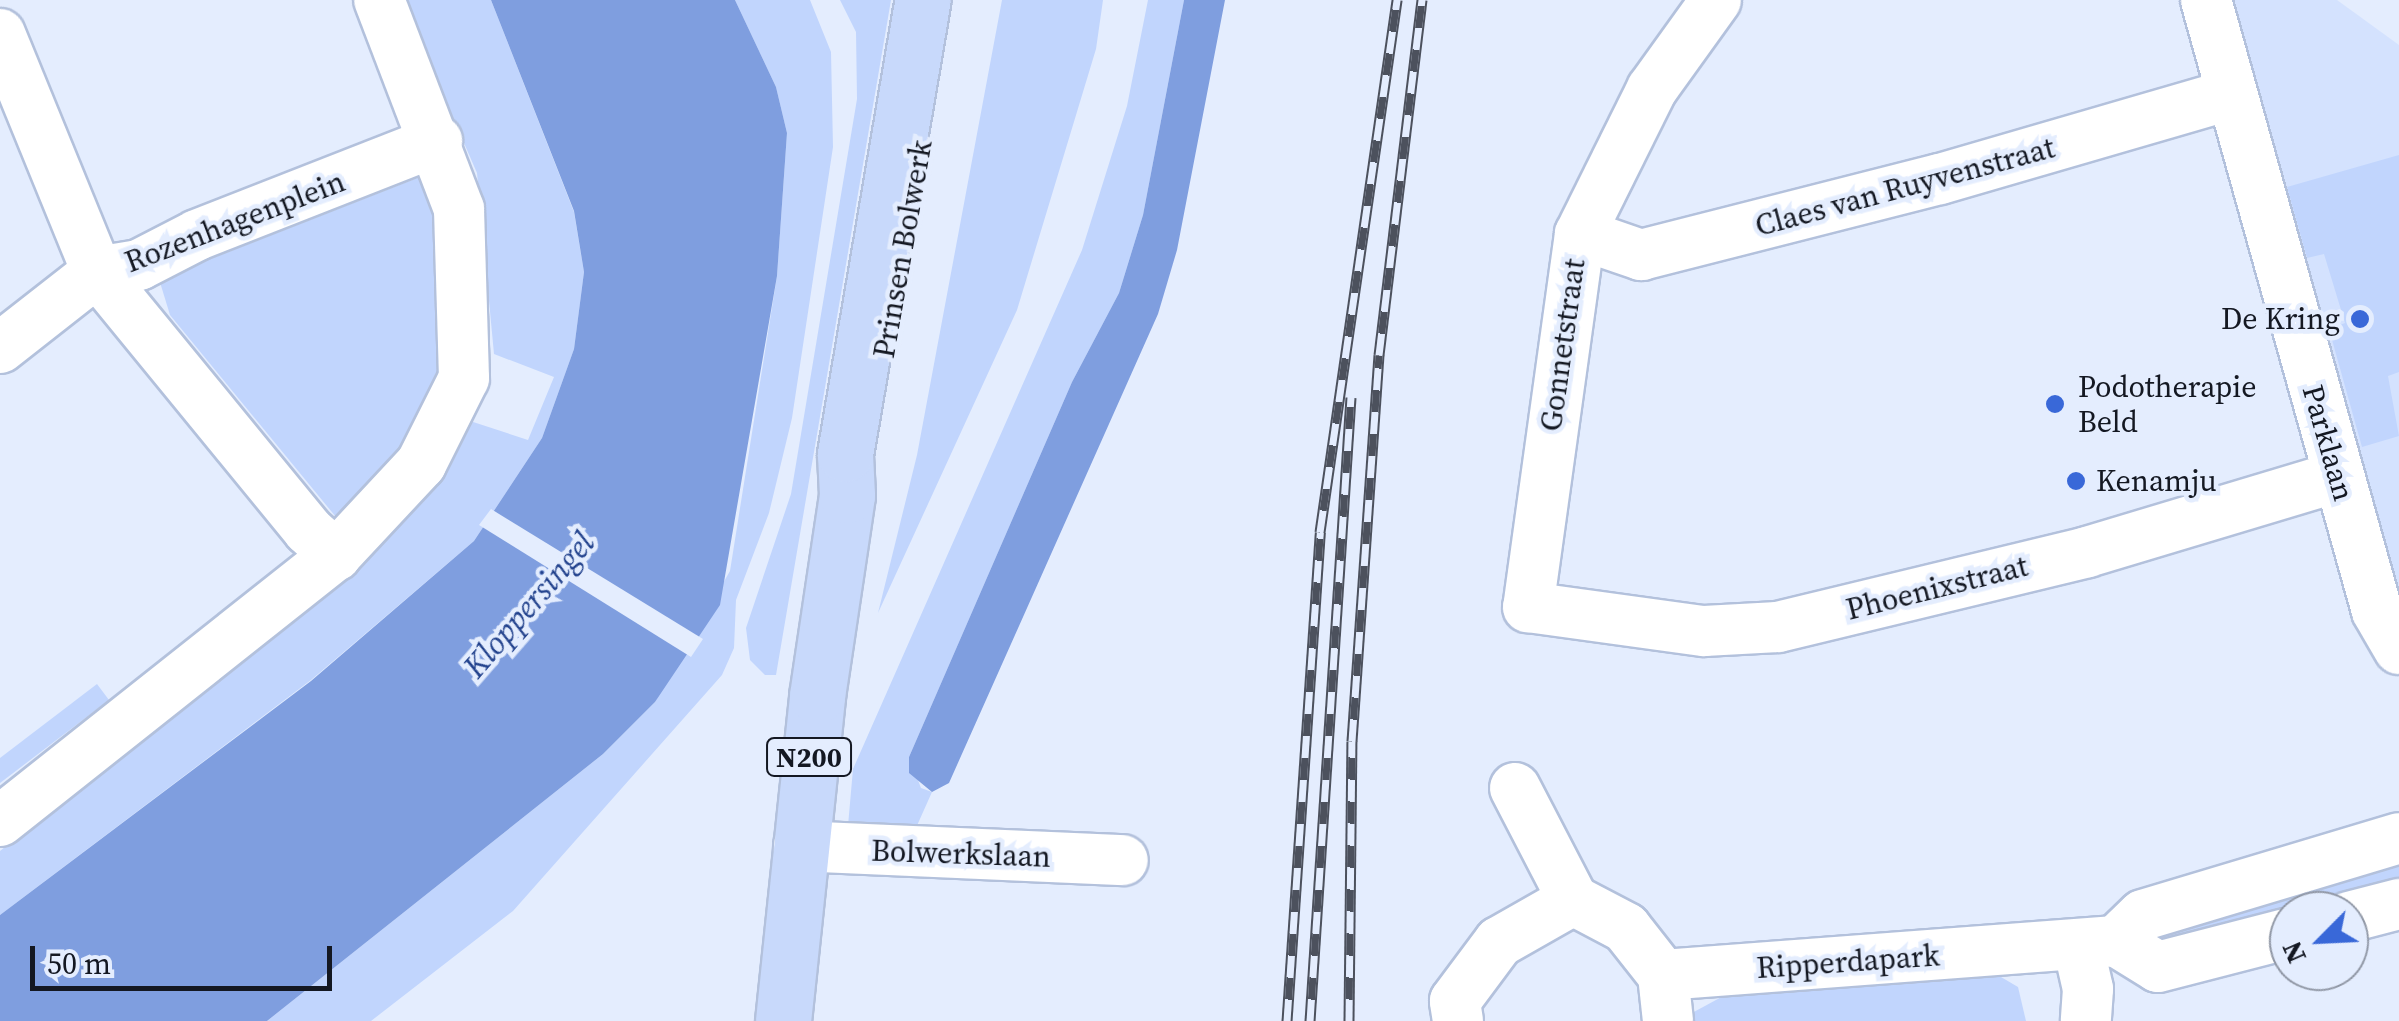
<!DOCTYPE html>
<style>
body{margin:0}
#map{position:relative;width:2399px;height:1021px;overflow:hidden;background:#e4edfe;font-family:"Source Serif 4",serif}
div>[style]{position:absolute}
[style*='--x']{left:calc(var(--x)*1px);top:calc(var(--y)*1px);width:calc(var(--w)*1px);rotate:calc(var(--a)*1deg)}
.built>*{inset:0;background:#d4e2fe}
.green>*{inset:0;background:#c1d5fd}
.water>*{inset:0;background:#7f9edf}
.pier>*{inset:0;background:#e4edfe}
.roads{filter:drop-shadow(2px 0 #b3c1dc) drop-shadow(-2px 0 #b3c1dc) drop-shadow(0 2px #b3c1dc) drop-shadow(0 -2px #b3c1dc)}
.minor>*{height:50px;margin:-25px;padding:0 25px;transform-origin:25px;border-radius:25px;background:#fff}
.major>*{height:55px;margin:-27.5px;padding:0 27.5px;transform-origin:27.5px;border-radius:27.5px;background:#c8d9fb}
.rail>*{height:11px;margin-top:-5.5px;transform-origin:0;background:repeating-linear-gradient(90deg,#e4edfe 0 22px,#4c515d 0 44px);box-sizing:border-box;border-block:2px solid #4c515d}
.dots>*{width:28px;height:28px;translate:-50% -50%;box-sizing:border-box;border:5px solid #e4edfe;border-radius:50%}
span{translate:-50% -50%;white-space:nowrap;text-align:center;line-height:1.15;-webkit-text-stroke:9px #e4edfe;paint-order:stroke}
.shield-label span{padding:2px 8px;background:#e4edfe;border:2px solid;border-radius:8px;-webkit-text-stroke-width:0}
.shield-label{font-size:28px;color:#141822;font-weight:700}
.street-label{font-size:30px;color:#141822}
.poi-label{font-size:30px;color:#141822}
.right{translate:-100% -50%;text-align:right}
.left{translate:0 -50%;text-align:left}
.water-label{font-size:32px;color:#22428d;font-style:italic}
.north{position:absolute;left:2269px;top:891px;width:100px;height:100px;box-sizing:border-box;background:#e4edfe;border:2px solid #9198a6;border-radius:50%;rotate:246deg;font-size:28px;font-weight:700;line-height:40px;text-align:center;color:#141822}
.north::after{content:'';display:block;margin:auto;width:35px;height:45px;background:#3968d8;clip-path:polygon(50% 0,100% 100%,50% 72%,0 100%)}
.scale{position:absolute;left:30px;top:946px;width:302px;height:45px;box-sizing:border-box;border:5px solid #141822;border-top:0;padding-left:12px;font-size:30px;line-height:35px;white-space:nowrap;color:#141822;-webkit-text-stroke:8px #e4edfe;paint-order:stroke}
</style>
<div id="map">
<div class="built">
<div style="clip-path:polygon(2229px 0,2337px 0,2399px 45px,2399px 594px)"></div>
</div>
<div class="green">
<div style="clip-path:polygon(402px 0,491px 0,574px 212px,584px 272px,574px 349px,542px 438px,474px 541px,311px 680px,0 915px,0 851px,359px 566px,467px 420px,528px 440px,554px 377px,494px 354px,477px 173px)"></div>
<div style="clip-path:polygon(735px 0,810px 0,831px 52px,833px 147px,792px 418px,769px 513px,736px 600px,734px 648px,722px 675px,513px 911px,371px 1021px,267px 1021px,603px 754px,655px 702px,730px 571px,777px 276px,787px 133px,776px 87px)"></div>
<div style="clip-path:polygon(840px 0,891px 0,776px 675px,765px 675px,750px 660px,746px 628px,791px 494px,857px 99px,856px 32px)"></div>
<div style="clip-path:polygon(1002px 0,1103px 0,1096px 49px,1017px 310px,878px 613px,917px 455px)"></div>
<div style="clip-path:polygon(1148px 0,1184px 0,1143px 215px,1119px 293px,1072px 382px,909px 757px,921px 788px,932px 792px,911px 839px,847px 837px,853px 769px,1082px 250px,1127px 106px)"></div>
<div style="clip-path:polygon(2399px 155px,2399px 372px,2388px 376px,2399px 436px,2362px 447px,2329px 329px,2345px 323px,2324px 254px,2307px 258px,2287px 187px)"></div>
<div style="clip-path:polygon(430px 173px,450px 350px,423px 430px,345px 528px,170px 315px,159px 279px)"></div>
<div style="clip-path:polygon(97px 684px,109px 700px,0 783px,0 758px)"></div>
<div style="clip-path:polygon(2399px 858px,2399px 887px,2153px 944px,2156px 924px)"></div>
<div style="clip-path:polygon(1973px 974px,2001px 977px,2018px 987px,2026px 1021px,1694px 1021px,1692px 1013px,1727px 994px)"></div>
</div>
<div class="water">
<div style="clip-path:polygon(491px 0,735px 0,776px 87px,787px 133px,777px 276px,720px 605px,655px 702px,603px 754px,267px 1021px,0 1021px,0 915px,311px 681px,474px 541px,542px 438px,574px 349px,584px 272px,574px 211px)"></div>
<div style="clip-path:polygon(1184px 0,1225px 0,1177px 250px,1158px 314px,949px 783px,932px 792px,909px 773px,909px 757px,1072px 382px,1119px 293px,1143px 215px)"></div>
</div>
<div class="pier">
<div style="clip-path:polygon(491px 509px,703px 639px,691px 657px,479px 525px)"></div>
</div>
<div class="roads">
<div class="minor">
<div style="--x:1716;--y:0;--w:110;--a:125.7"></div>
<div style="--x:1652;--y:89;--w:162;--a:116.4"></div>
<div style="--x:1580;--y:234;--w:377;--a:97.9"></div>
<div style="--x:1528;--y:607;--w:178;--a:7.8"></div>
<div style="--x:1704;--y:631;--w:74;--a:-3.1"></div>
<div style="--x:1778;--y:627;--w:318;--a:-13.6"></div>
<div style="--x:2087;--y:552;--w:261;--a:-16.7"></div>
<div style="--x:2206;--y:0;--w:634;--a:74.36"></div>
<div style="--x:2377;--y:611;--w:44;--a:59.9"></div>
<div style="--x:0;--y:34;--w:257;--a:67.8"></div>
<div style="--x:97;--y:272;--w:333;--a:50.7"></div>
<div style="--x:308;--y:530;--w:38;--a:42"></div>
<div style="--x:1580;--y:234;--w:65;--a:19"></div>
<div style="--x:1641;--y:255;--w:309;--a:-14.3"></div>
<div style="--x:1940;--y:179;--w:301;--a:-16.2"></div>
<div style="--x:0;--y:348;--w:123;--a:-38.1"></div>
<div style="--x:97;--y:272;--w:43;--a:-9.5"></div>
<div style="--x:139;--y:265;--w:65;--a:-27.3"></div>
<div style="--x:197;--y:235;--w:258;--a:-21.4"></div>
<div style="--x:1515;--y:788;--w:126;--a:62.6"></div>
<div style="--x:1573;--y:900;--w:60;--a:27.8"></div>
<div style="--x:1626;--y:928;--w:60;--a:51.8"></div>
<div style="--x:0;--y:821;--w:429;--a:-38.4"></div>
<div style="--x:336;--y:555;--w:125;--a:-47"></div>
<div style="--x:421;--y:464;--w:96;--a:-63.4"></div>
<div style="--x:464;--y:378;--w:169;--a:-91.7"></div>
<div style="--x:459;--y:209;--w:224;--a:-110.9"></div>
<div style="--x:799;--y:846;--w:324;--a:2.5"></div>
<div style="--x:2349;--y:917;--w:52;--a:-14.6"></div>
<div style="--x:2116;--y:941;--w:37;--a:-44"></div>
<div style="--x:2143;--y:915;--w:267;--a:-16.7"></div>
<div style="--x:2078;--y:945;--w:45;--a:77.2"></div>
<div style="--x:2088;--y:989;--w:32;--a:94"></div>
<div style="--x:1663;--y:975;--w:454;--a:-4.3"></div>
<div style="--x:2116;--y:941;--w:49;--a:31.8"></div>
<div style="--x:2158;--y:967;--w:135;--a:-14.5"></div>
<div style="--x:1663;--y:975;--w:46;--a:83.8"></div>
<div style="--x:1458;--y:1021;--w:20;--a:-99"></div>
<div style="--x:1455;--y:1001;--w:74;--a:-53.3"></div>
<div style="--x:1499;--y:942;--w:85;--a:-29.6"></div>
</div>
<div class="major">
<div style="--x:783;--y:1021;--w:327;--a:-84"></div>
<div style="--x:817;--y:696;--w:203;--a:-81.5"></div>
<div style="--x:847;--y:495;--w:41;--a:-92.8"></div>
<div style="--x:845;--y:454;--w:461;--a:-80.3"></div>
</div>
</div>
<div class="rail">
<div style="--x:1287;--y:1021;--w:490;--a:-86.1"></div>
<div style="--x:1320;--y:532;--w:538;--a:-81.76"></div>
<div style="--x:1310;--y:1021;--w:625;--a:-86.24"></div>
<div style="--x:1349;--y:1021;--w:280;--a:-89.4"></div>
<div style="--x:1352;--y:741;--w:387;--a:-86"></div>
<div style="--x:1379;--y:355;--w:358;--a:-83.1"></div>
</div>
<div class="dots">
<div style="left:2360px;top:319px;background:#3968d8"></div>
<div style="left:2055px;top:404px;background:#3968d8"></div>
<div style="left:2076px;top:481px;background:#3968d8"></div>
</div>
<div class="shield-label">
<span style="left:809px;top:757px">N200</span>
</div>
<div class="street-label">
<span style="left:1905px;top:187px;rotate:-15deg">Claes van Ruyvenstraat</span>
<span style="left:235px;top:222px;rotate:-21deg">Rozenhagenplein</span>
<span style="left:903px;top:249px;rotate:-80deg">Prinsen Bolwerk</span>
<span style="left:1563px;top:345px;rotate:-82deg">Gonnetstraat</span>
<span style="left:2328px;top:443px;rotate:74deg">Parklaan</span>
<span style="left:1937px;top:588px;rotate:-14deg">Phoenixstraat</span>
<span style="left:961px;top:854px;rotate:2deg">Bolwerkslaan</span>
<span style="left:1848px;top:962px;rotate:-4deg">Ripperdapark</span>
</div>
<div class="poi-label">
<span class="right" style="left:2340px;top:319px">De Kring</span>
<span class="left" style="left:2078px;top:404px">Podotherapie<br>Beld</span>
<span class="left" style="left:2096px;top:481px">Kenamju</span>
</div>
<div class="water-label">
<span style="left:529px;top:605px;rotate:-49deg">Kloppersingel</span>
</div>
<div class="north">N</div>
<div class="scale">50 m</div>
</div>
